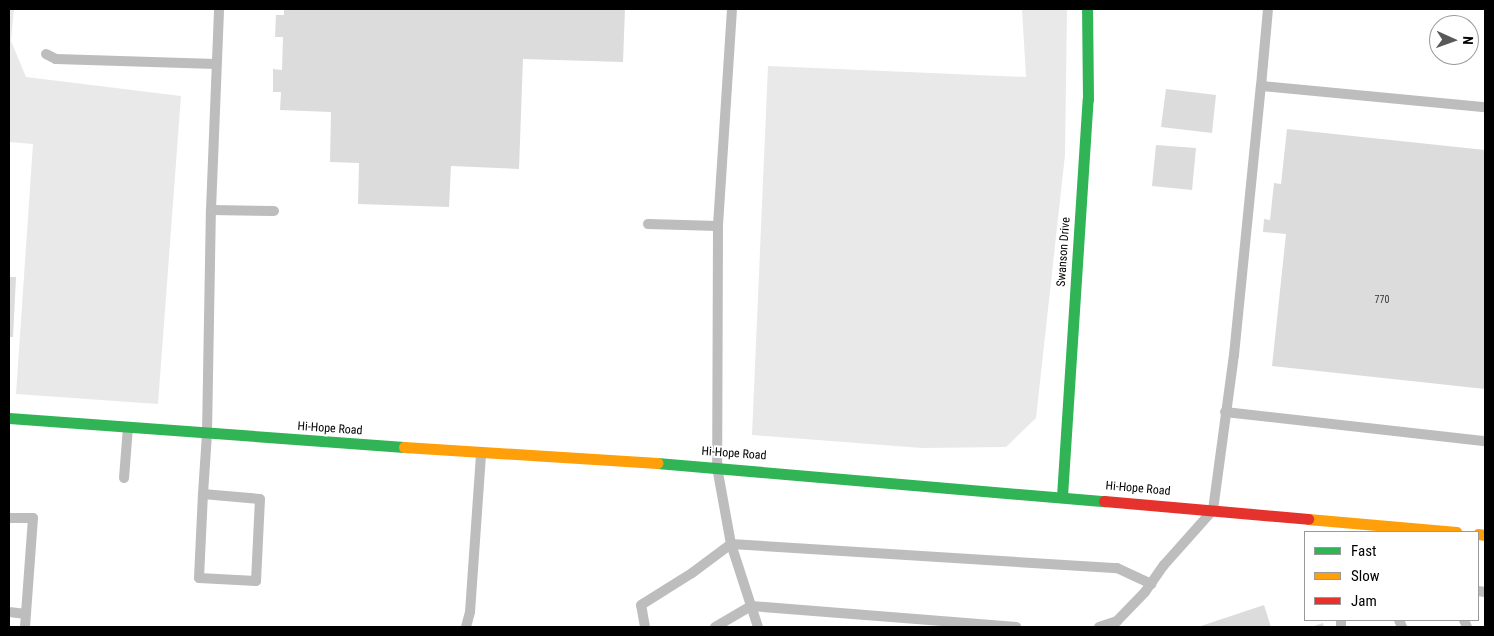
<!DOCTYPE html>
<style>
body{margin:0}
#map{position:relative;width:1494px;height:636px;overflow:hidden;background:#fff;font-family:"Roboto Condensed",sans-serif}
div>[style]{position:absolute}
[style*='--x']{left:calc(var(--x)*1px);top:calc(var(--y)*1px);width:calc(var(--w)*1px);rotate:calc(var(--a)*1deg)}
.green>*{inset:0;background:#e9e9e9}
.building>*{inset:0;background:#dcdcdc}
.lane>*{height:10px;margin:-5px;padding:0 5px;transform-origin:5px;border-radius:5px;background:#bdbdbd}
.fast>*{height:11px;margin:-5.5px;padding:0 5.5px;transform-origin:5.5px;border-radius:5.5px;background:#30b455}
.slow>*{height:11px;margin:-5.5px;padding:0 5.5px;transform-origin:5.5px;border-radius:5.5px;background:#ff9f0a}
.jam>*{height:11px;margin:-5.5px;padding:0 5.5px;transform-origin:5.5px;border-radius:5.5px;background:#e5322d}
span{translate:-50% -50%;white-space:nowrap;text-align:center;line-height:1.15;-webkit-text-stroke:4px #fff;paint-order:stroke}
.number-label{font-size:10px;color:#373737}
.number-label span{-webkit-text-stroke-width:0}
.street-label{font-size:12px;color:#000}
.frame{position:absolute;inset:0;border:10px solid #000;pointer-events:none}
.legend{position:absolute;left:1304px;top:531px;width:175px;height:90px;box-sizing:border-box;background:#fff;border:1px solid #999;margin:0;padding:6px 9px;list-style:none;font-size:15px;color:#000}
.legend li{display:flex;align-items:center;gap:10px;height:25px}
.legend b{width:25px;border:1px solid #999}
.north{position:absolute;left:1429px;top:15px;width:50px;height:50px;box-sizing:border-box;background:#fff;border:1px solid #999;border-radius:50%;rotate:92deg;font-size:14px;font-weight:700;line-height:20px;text-align:center;color:#000}
.north::after{content:'';display:block;margin:auto;width:18px;height:22px;background:#595959;clip-path:polygon(50% 0,100% 100%,50% 72%,0 100%)}
</style>
<div id="map">
<div class="green">
<div style="clip-path:polygon(9px 9px,14px 9px,11px 41px,26px 77px,181px 96px,158px 404px,16px 394px,33px 144px,9px 142px)"></div>
<div style="clip-path:polygon(1022px 9px,1067px 9px,1065px 155px,1036px 418px,1006px 447px,922px 448px,752px 435px,768px 66px,1026px 77px)"></div>
</div>
<div class="building">
<div style="clip-path:polygon(284px 9px,625px 9px,623px 62px,523px 59px,519px 169px,451px 166px,449px 207px,358px 204px,359px 163px,330px 162px,331px 112px,280px 110px,281px 92px,273px 92px,273px 69px,282px 70px,283px 37px,275px 37px,276px 15px,284px 15px)"></div>
<div style="clip-path:polygon(1166px 89px,1216px 95px,1212px 133px,1161px 127px)"></div>
<div style="clip-path:polygon(1287px 129px,1485px 150px,1485px 389px,1272px 366px,1286px 234px,1263px 232px,1264px 219px,1270px 220px,1274px 183px,1281px 184px)"></div>
<div style="clip-path:polygon(1156px 145px,1196px 148px,1192px 190px,1152px 186px)"></div>
<div style="clip-path:polygon(9px 277px,16px 277px,13px 337px,9px 337px)"></div>
<div style="clip-path:polygon(1264px 605px,1271px 627px,1198px 627px)"></div>
<div style="clip-path:polygon(1323px 623px,1324px 627px,1311px 627px)"></div>
</div>
<div class="lane">
<div style="--x:732;--y:9;--w:217;--a:93.7"></div>
<div style="--x:718;--y:226;--w:241;--a:90.2"></div>
<div style="--x:717;--y:467;--w:78;--a:79.7"></div>
<div style="--x:731;--y:544;--w:87;--a:72"></div>
<div style="--x:46;--y:54;--w:11;--a:27"></div>
<div style="--x:56;--y:59;--w:160;--a:1.8"></div>
<div style="--x:1261;--y:86;--w:77;--a:-84.8"></div>
<div style="--x:211;--y:210;--w:63;--a:0.9"></div>
<div style="--x:648;--y:224;--w:70;--a:1.6"></div>
<div style="--x:1225;--y:412;--w:262;--a:6.4"></div>
<div style="--x:124;--y:478;--w:51;--a:-85.5"></div>
<div style="--x:203;--y:494;--w:57;--a:5"></div>
<div style="--x:260;--y:499;--w:82;--a:92.8"></div>
<div style="--x:256;--y:581;--w:57;--a:-177"></div>
<div style="--x:199;--y:578;--w:84;--a:-87.3"></div>
<div style="--x:203;--y:494;--w:60;--a:-86.2"></div>
<div style="--x:207;--y:434;--w:224;--a:-89"></div>
<div style="--x:211;--y:210;--w:201;--a:-87.7"></div>
<div style="--x:9;--y:518;--w:24;--a:0"></div>
<div style="--x:33;--y:518;--w:109;--a:94.2"></div>
<div style="--x:1478;--y:591;--w:7;--a:8"></div>
<div style="--x:9;--y:612;--w:17;--a:7"></div>
<div style="--x:1399;--y:620;--w:8;--a:67"></div>
<div style="--x:1464;--y:620;--w:8;--a:67"></div>
<div style="--x:466;--y:627;--w:16;--a:-75"></div>
<div style="--x:470;--y:612;--w:158;--a:-86"></div>
<div style="--x:645;--y:627;--w:22;--a:-100"></div>
<div style="--x:641;--y:605;--w:60;--a:-32.1"></div>
<div style="--x:692;--y:573;--w:49;--a:-36.6"></div>
<div style="--x:731;--y:544;--w:387;--a:3.6"></div>
<div style="--x:1117;--y:568;--w:38;--a:25"></div>
<div style="--x:715;--y:627;--w:42;--a:-30.3"></div>
<div style="--x:751;--y:606;--w:266;--a:4.5"></div>
<div style="--x:1099;--y:627;--w:19;--a:-18"></div>
<div style="--x:1117;--y:621;--w:40;--a:-46"></div>
<div style="--x:1145;--y:592;--w:33;--a:-55"></div>
<div style="--x:1164;--y:565;--w:74;--a:-48.3"></div>
<div style="--x:1213;--y:510;--w:156;--a:-82.3"></div>
<div style="--x:1234;--y:355;--w:270;--a:-84.3"></div>
<div style="--x:1261;--y:86;--w:225;--a:5.4"></div>
<div style="--x:1341;--y:627;--w:7;--a:-90"></div>
</div>
<div class="fast">
<div style="--x:9;--y:418;--w:396;--a:4.2"></div>
<div style="--x:657;--y:463;--w:449;--a:4.9"></div>
<div style="--x:1062;--y:496;--w:398;--a:-86.3"></div>
<div style="--x:1088;--y:99;--w:90;--a:-90.6"></div>
</div>
<div class="slow">
<div style="--x:404;--y:447;--w:254;--a:3.6"></div>
<div style="--x:1308;--y:519;--w:149;--a:5"></div>
<div style="--x:1478;--y:534;--w:7;--a:8"></div>
</div>
<div class="jam">
<div style="--x:1104;--y:501;--w:205;--a:5"></div>
</div>
<div class="number-label">
<span style="left:1382px;top:300px">770</span>
</div>
<div class="street-label">
<span style="left:1064px;top:252px;rotate:-86deg">Swanson Drive</span>
<span style="left:330px;top:429px;rotate:4deg">Hi-Hope Road</span>
<span style="left:734px;top:454px;rotate:4deg">Hi-Hope Road</span>
<span style="left:1138px;top:489px;rotate:5deg">Hi-Hope Road</span>
</div>
<div class="frame"></div>
<ul class="legend">
<li><b style="height:6px;background:#30b455"></b>Fast</li>
<li><b style="height:6px;background:#ff9f0a"></b>Slow</li>
<li><b style="height:6px;background:#e5322d"></b>Jam</li>
</ul>
<div class="north">N</div>
</div>
